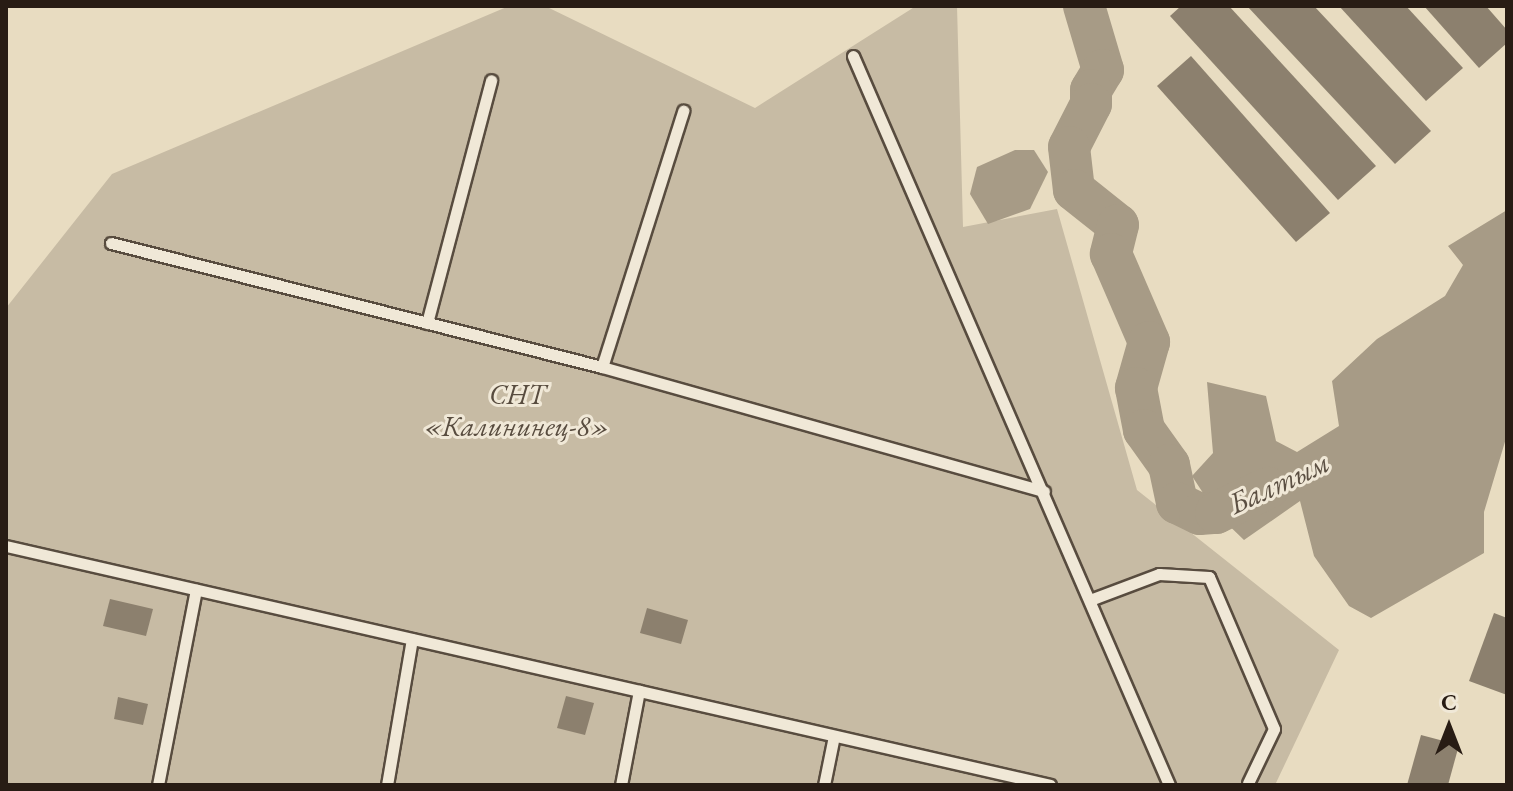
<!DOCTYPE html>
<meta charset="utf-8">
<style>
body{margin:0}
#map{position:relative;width:1513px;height:791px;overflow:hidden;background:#e8dcc1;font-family:"EB Garamond",serif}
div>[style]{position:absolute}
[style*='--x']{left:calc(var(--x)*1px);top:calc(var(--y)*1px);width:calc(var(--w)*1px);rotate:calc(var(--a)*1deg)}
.green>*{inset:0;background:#c7bba4}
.water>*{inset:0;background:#a79b86}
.river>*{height:42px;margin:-21px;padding:0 21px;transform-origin:21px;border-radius:21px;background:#a79b86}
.building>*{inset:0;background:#8c806e}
.roads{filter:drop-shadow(2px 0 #584c3f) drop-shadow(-2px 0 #584c3f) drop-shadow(0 2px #584c3f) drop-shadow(0 -2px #584c3f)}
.service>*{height:11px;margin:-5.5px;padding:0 5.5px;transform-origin:5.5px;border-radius:5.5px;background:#f0e8d7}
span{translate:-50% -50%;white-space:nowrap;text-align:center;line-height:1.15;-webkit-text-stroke:6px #f0e8d7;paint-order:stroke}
.park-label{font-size:28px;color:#584c3f;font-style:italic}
.water-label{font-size:30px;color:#5b4f42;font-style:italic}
.frame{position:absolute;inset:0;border:8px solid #281c14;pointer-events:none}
.north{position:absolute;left:1409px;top:687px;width:80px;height:80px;-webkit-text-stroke:6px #f0e8d7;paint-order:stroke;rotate:0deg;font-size:22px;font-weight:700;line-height:32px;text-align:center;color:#281c14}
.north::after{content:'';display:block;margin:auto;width:28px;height:36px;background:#281c14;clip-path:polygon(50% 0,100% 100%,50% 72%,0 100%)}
</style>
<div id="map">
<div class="green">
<div style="clip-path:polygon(509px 6px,545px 6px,755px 108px,916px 6px,957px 6px,963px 227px,1057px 209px,1137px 490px,1339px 650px,1275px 785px,6px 785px,6px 308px,112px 174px)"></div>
</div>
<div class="water">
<div style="clip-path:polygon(1015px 150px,1034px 150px,1048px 172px,1030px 209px,988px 224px,970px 194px,977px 167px)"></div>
<div style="clip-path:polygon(1507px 210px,1507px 435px,1484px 512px,1484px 553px,1371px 618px,1349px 606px,1314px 556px,1300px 501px,1244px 540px,1216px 513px,1192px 476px,1213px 453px,1207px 382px,1266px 396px,1276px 441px,1297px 452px,1339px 426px,1332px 381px,1377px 339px,1445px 296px,1463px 265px,1448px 246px)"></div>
</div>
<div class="river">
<div style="--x:1084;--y:6;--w:67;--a:73.5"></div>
<div style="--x:1103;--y:70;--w:23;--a:121"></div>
<div style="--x:1091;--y:90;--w:14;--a:90"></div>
<div style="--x:1091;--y:104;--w:48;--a:117.1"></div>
<div style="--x:1069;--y:147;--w:43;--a:83.4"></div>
<div style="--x:1074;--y:190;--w:56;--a:38.5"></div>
<div style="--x:1118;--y:225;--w:30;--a:104"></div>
<div style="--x:1111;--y:254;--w:96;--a:66.6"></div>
<div style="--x:1149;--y:342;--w:48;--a:105.8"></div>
<div style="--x:1136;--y:388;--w:43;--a:79.2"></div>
<div style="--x:1144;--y:430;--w:43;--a:54.5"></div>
<div style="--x:1169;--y:465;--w:39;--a:78"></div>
<div style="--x:1177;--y:503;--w:25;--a:26"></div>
<div style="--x:1200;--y:514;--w:16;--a:-4"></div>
<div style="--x:1216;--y:513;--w:58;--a:-25.7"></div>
</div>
<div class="building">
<div style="clip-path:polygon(1181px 6px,1229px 6px,1376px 166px,1338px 200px,1170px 16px)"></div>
<div style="clip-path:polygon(1247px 6px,1314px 6px,1431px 131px,1395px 164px)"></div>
<div style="clip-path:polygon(1339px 6px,1406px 6px,1463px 68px,1426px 101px)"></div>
<div style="clip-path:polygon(1424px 6px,1486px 6px,1507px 30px,1507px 43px,1479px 68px)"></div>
<div style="clip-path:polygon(1191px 56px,1330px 213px,1296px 242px,1157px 86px)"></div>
<div style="clip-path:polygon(110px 599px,153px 609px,146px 636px,103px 626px)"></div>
<div style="clip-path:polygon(647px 608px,688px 620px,681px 644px,640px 633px)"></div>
<div style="clip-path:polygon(1494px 613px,1507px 618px,1507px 695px,1469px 681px)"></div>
<div style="clip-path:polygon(566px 696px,594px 703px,585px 735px,557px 728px)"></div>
<div style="clip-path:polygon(118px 697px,148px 704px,143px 725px,114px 719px)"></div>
<div style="clip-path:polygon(1421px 735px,1459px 745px,1448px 785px,1407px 785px)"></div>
</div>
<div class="roads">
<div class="service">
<div style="--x:853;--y:56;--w:795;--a:66.56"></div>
<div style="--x:111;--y:243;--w:506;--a:14.17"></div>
<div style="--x:602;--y:367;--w:459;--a:15.7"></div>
<div style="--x:427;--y:323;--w:251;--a:-75.2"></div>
<div style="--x:602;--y:367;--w:269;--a:-72.4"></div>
<div style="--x:6;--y:546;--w:1071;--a:12.89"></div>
<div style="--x:1090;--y:600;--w:74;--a:-20.6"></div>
<div style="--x:1159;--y:574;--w:50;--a:3.4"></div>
<div style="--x:1209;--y:577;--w:165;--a:66.8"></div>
<div style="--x:1274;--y:729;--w:60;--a:115.7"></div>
<div style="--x:158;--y:785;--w:199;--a:-79"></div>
<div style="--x:387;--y:785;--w:148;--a:-80.3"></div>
<div style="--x:621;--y:785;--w:96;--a:-79.2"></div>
<div style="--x:824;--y:785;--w:50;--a:-78.5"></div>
</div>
</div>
<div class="park-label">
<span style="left:517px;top:410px">СНТ<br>«Калининец-8»</span>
</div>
<div class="water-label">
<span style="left:1279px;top:483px;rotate:-25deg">Балтым</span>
</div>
<div class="frame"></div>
<div class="north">С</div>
</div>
